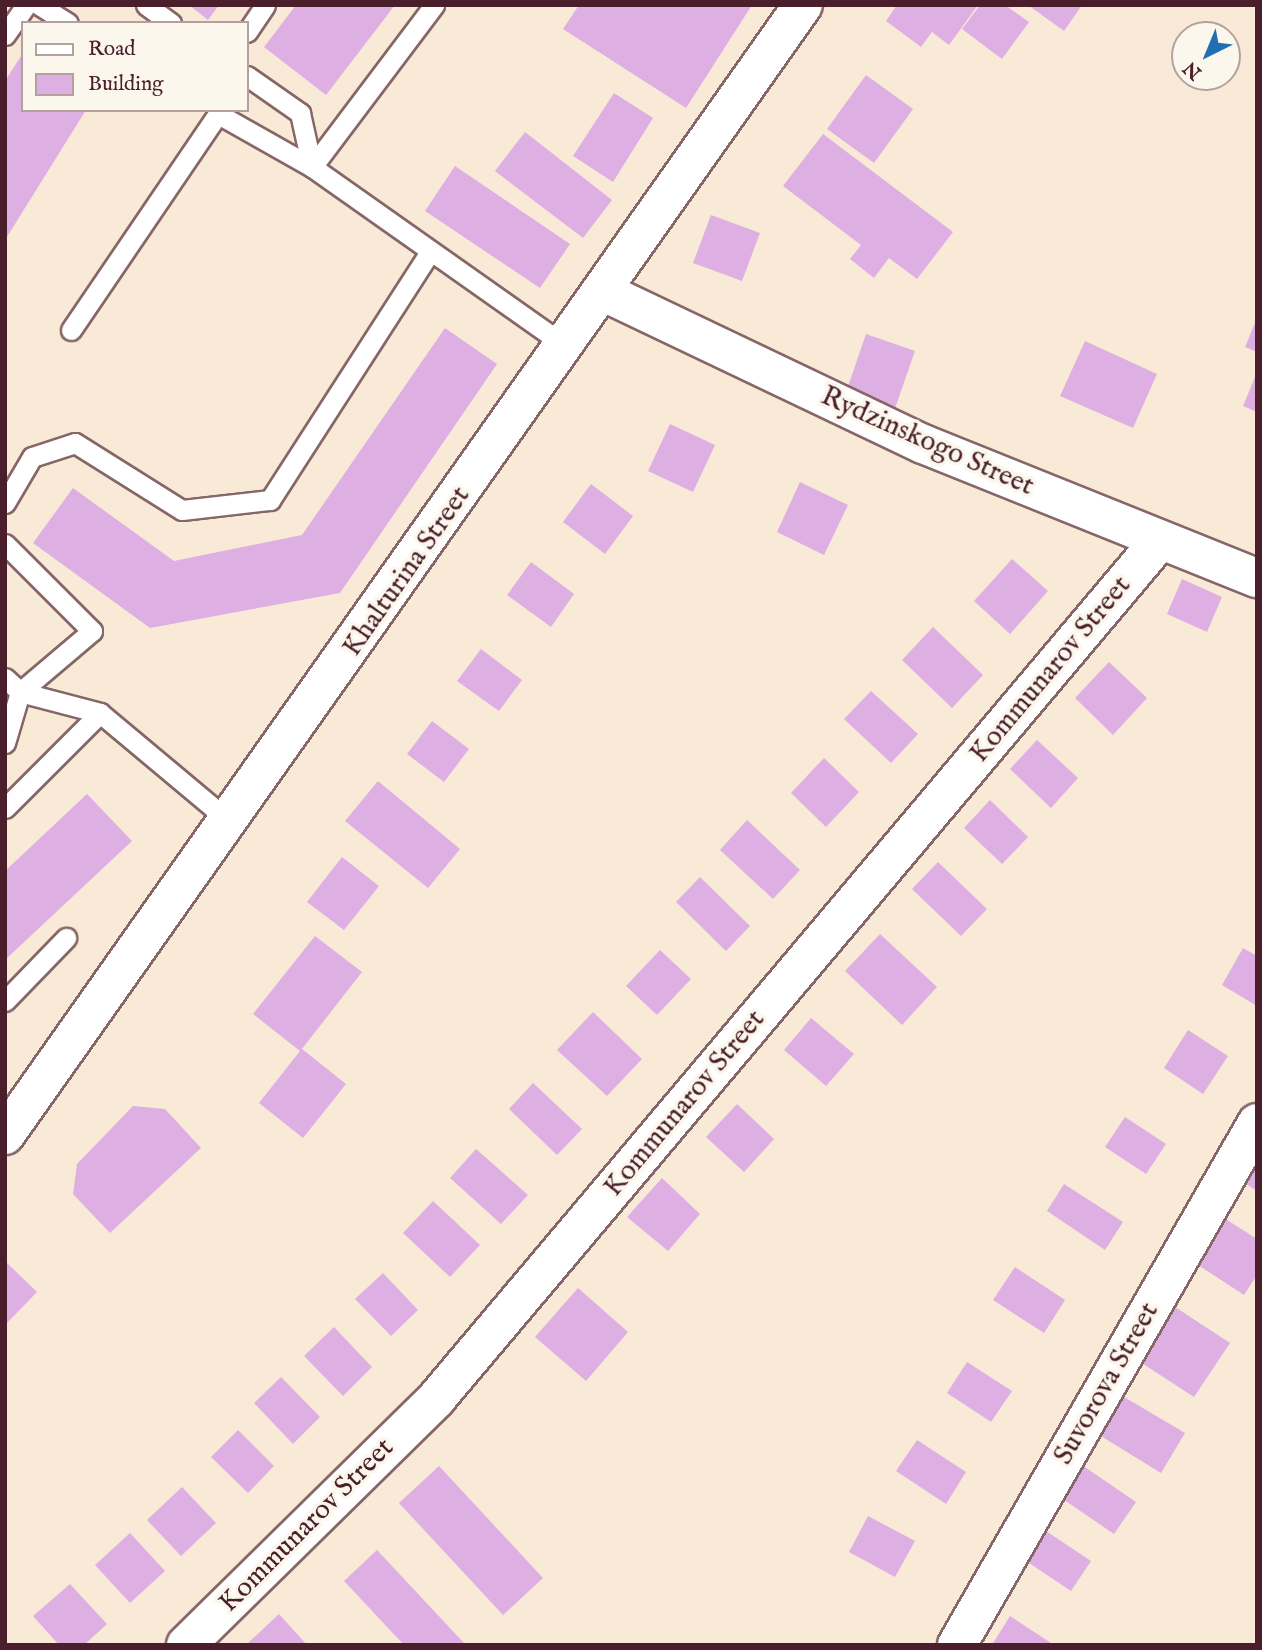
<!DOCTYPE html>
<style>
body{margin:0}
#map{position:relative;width:1262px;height:1650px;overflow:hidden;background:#f8ead7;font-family:"IM FELL English",serif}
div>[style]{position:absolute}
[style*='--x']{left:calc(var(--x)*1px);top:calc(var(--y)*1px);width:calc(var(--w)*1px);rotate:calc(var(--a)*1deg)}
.building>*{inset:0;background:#deafe3}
.roads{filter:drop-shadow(2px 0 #876667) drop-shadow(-2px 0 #876667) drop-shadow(0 2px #876667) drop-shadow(0 -2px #876667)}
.lane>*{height:19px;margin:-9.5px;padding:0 9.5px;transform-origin:9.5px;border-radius:9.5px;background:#fff}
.street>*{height:38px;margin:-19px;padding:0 19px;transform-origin:19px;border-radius:19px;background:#fff}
span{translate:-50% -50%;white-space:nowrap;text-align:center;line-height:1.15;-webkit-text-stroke:7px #fbf7ec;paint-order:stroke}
.street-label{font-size:28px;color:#4a1f2b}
.frame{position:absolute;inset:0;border:7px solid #4a1f2b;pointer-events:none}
.legend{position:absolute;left:21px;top:21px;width:228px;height:91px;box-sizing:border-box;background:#fbf7ec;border:2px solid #b4a19f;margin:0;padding:9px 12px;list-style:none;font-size:21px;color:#4a1f2b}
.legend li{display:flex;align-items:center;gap:14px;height:35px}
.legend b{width:35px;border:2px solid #b4a19f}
.north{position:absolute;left:1171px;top:21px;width:70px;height:70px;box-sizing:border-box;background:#fbf7ec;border:2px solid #b4a19f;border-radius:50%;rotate:223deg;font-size:19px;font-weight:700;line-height:28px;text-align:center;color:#4a1f2b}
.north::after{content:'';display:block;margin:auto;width:24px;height:32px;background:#1f6fb2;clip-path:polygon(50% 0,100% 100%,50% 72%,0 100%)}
</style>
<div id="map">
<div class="building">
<div style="clip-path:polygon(189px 5px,219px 5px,208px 20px)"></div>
<div style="clip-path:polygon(296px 5px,395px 5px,326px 95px,264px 47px)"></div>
<div style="clip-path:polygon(579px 5px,752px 5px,686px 108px,563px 29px)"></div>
<div style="clip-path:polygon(897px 5px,978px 5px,949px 45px,932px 32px,921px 47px,886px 21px)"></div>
<div style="clip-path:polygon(980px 5px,1005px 5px,1029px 22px,1002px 59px,962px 29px)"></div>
<div style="clip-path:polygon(1028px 5px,1082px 5px,1064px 31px)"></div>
<div style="clip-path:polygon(21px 56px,23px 110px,86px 110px,5px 240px,5px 81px)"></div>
<div style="clip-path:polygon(866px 75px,913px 109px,874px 163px,827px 129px)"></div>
<div style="clip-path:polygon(614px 93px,653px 118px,613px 182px,573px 156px)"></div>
<div style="clip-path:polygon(525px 132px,612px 200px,583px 238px,495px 171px)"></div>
<div style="clip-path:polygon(823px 134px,953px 232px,917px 279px,889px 258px,874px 278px,850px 259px,861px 245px,783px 186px)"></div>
<div style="clip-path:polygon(455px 166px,570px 244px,540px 288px,425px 211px)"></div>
<div style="clip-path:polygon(711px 215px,760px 233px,742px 281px,693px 263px)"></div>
<div style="clip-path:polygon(1257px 318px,1257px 352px,1245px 347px)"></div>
<div style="clip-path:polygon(445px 328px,497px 364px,340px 593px,150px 628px,33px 543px,73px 488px,174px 561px,302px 535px)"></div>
<div style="clip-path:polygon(866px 334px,915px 351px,893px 414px,844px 398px)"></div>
<div style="clip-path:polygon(1085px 341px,1157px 374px,1133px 428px,1060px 396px)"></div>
<div style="clip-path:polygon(1257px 372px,1257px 412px,1243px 406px)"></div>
<div style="clip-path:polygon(670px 424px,715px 445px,693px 492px,648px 471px)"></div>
<div style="clip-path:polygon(800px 482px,848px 505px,824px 555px,777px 532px)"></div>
<div style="clip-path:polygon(591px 484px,633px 516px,605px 554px,563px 522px)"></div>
<div style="clip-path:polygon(1012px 559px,1048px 591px,1010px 634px,974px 601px)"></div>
<div style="clip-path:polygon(531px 562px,574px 594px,551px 627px,507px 595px)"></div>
<div style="clip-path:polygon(1182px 579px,1222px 597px,1207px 632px,1167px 614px)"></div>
<div style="clip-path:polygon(933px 627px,983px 675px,952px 708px,902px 660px)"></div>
<div style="clip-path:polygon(481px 649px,522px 680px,499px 711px,457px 681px)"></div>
<div style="clip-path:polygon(1109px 662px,1147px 698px,1113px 735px,1075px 698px)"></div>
<div style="clip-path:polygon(871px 691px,918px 734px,891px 763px,844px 719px)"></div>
<div style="clip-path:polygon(432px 721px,469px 749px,444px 782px,407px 754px)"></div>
<div style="clip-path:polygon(1037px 740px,1078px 778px,1051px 808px,1010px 769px)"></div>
<div style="clip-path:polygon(824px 758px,859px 792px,826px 827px,791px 793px)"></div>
<div style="clip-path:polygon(378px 781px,460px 849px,428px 888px,345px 821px)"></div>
<div style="clip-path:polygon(87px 794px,132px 841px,5px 960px,5px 871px)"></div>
<div style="clip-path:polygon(990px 800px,1028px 837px,1002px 864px,964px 828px)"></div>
<div style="clip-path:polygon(747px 820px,800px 870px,773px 899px,720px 850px)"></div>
<div style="clip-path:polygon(342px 857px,379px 886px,344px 930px,307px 902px)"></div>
<div style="clip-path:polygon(938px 862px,987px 909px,961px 936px,912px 889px)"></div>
<div style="clip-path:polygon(700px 877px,750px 926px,726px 951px,676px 902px)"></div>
<div style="clip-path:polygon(880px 934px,937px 987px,902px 1025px,845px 971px)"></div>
<div style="clip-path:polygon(315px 936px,362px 972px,302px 1049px,346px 1084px,303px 1138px,259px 1103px,300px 1051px,253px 1014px)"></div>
<div style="clip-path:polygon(1243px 948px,1257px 956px,1257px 1006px,1222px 985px)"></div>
<div style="clip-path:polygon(660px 950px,691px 979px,657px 1015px,626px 986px)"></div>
<div style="clip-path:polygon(593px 1012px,642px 1059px,607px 1096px,557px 1050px)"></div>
<div style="clip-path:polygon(811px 1018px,854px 1054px,826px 1086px,784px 1050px)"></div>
<div style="clip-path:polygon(1188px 1030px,1228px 1056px,1203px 1094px,1164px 1068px)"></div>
<div style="clip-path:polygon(533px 1083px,582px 1129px,557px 1155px,509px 1109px)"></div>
<div style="clip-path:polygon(737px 1104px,774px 1139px,744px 1172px,706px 1137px)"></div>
<div style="clip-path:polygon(133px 1106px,165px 1109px,201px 1148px,110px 1233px,73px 1194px,77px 1164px)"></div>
<div style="clip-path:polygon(1125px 1117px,1166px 1144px,1146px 1174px,1105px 1147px)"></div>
<div style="clip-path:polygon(476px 1149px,528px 1195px,501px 1224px,450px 1178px)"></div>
<div style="clip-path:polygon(1257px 1155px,1257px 1191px,1240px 1180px)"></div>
<div style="clip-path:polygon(662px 1178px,700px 1214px,668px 1251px,627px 1217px)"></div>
<div style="clip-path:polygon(1064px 1184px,1123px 1222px,1105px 1250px,1047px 1211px)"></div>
<div style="clip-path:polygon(433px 1201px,480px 1245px,450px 1277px,403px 1233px)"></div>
<div style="clip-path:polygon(1224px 1218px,1257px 1239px,1257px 1275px,1244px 1295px,1195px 1263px)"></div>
<div style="clip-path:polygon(5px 1261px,37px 1292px,5px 1325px)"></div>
<div style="clip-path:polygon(1015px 1267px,1065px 1300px,1044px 1333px,993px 1300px)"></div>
<div style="clip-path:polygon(383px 1273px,418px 1310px,391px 1336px,355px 1299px)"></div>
<div style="clip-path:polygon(578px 1288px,628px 1332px,586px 1381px,535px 1337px)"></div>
<div style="clip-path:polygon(1169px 1303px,1230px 1343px,1194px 1397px,1134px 1358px)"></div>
<div style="clip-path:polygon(334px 1327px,372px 1367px,343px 1396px,304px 1356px)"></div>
<div style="clip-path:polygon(967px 1362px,1012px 1391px,991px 1422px,947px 1393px)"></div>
<div style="clip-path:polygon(281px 1377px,320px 1417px,293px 1444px,254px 1403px)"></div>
<div style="clip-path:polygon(1114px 1391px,1185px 1433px,1161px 1473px,1091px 1430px)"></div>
<div style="clip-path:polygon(238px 1430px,274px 1466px,248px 1493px,211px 1457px)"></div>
<div style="clip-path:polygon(917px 1440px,966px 1472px,946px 1504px,896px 1471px)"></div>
<div style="clip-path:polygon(1076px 1461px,1136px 1502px,1114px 1534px,1054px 1493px)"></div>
<div style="clip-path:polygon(439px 1466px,543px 1578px,503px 1615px,399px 1503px)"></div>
<div style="clip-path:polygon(182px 1487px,216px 1523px,181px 1556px,147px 1520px)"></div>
<div style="clip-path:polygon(868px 1516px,915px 1541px,895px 1577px,849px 1552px)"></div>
<div style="clip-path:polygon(1046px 1531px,1091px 1561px,1071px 1591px,1026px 1561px)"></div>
<div style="clip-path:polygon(130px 1533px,165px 1571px,130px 1603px,95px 1565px)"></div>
<div style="clip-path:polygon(377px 1550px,464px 1643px,462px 1645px,404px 1645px,344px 1581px)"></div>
<div style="clip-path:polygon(70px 1584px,107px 1624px,84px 1645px,59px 1645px,33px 1616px)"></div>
<div style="clip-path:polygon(279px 1614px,307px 1645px,246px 1645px)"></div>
<div style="clip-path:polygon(1010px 1616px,1054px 1645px,992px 1645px)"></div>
</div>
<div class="roads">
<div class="lane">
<div style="--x:39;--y:5;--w:34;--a:32"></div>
<div style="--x:146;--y:5;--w:31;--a:36"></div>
<div style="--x:247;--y:32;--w:32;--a:-56"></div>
<div style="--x:5;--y:35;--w:37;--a:-55"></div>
<div style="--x:247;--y:76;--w:65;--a:34.9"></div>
<div style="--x:300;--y:113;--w:55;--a:77.5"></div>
<div style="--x:312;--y:167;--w:203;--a:-53"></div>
<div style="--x:71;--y:330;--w:261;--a:-55.8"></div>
<div style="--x:218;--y:114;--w:108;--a:29.4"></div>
<div style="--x:312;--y:167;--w:312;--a:35.2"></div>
<div style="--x:5;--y:503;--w:53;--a:-59.6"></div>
<div style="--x:32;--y:457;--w:45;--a:-18"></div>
<div style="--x:75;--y:443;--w:126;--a:32.1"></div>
<div style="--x:182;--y:510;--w:89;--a:-6.5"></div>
<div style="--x:270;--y:500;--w:292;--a:-57.2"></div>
<div style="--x:5;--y:544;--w:123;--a:45"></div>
<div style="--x:92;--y:631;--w:94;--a:139.7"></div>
<div style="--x:20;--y:692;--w:53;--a:106.4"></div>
<div style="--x:5;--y:678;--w:21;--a:43"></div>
<div style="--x:20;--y:692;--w:83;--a:14.7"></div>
<div style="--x:100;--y:713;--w:168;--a:39.9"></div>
<div style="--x:5;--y:808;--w:134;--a:-45"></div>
<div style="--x:5;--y:1001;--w:88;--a:-45.9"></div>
</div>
<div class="street">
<div style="--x:604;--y:292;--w:353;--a:25.5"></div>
<div style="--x:923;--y:444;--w:360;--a:21.9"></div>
<div style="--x:5;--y:1135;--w:1383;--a:-54.77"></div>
<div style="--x:186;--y:1645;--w:351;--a:-44.5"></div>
<div style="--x:436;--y:1399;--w:1123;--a:-49.87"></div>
<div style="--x:957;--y:1645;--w:602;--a:-60.11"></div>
</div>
</div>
<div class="street-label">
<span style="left:927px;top:442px;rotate:24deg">Rydzinskogo Street</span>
<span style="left:407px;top:572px;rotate:-55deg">Khalturina Street</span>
<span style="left:1051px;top:670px;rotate:-50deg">Kommunarov Street</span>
<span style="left:685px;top:1104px;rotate:-50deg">Kommunarov Street</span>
<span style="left:1107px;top:1384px;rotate:-60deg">Suvorova Street</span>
<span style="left:307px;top:1526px;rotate:-45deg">Kommunarov Street</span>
</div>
<div class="frame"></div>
<ul class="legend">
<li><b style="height:9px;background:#fff"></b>Road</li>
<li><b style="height:19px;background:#deafe3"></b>Building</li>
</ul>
<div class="north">N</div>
</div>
